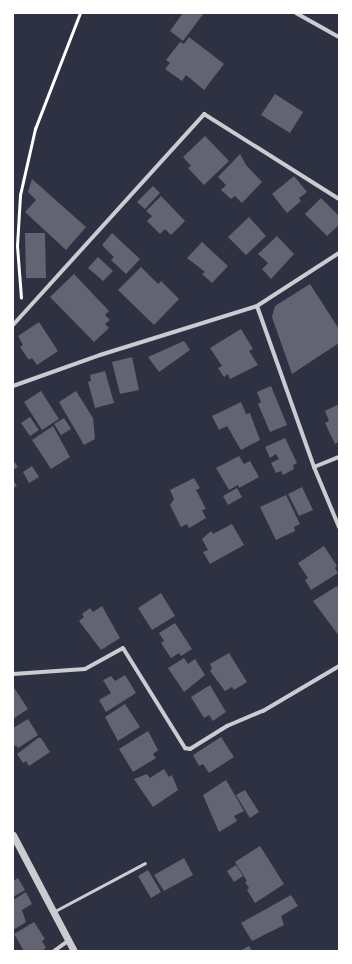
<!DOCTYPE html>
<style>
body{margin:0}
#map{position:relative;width:352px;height:964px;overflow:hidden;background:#2d3142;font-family:Manrope,sans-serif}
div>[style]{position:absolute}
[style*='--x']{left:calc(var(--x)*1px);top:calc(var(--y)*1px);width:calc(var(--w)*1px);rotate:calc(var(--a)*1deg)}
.building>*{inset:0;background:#626471}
.path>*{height:2.5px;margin:-1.25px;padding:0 1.25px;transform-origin:1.25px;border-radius:1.25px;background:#fff}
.service>*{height:3px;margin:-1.5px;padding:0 1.5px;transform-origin:1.5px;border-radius:1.5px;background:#caccd0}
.minor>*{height:4px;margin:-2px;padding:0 2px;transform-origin:2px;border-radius:2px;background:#caccd0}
.tertiary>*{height:7px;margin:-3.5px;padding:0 3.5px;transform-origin:3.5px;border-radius:3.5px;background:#caccd0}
span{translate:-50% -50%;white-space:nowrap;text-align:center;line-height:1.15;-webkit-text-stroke:3px #fff;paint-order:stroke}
.frame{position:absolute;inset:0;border:14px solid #fff;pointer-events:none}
</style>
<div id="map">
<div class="building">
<div style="clip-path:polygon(183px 13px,204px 13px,183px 41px,170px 31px)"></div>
<div style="clip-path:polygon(189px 37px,224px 64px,204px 90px,186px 75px,182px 81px,165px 69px,170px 63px,166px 60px,180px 42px,184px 44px)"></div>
<div style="clip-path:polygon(275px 94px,303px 112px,290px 133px,261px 115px)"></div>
<div style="clip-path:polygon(205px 136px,229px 161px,204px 185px,188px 168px,191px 166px,183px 157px)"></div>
<div style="clip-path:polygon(240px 154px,246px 165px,262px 182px,242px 203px,235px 196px,231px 199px,221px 190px,226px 185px,218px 177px)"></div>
<div style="clip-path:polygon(294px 176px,307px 192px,299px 198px,301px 201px,287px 213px,272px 194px)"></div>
<div style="clip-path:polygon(32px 179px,86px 227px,66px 250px,25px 212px,36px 200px,28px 192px)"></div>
<div style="clip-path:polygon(153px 186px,160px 193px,145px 209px,137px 202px)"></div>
<div style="clip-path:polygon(161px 196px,185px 221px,171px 235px,165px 229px,160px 234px,147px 221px,152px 216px,146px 211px)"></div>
<div style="clip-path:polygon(321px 198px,339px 216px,339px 225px,327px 236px,305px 214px)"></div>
<div style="clip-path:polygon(249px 217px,266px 236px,246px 255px,228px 237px)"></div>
<div style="clip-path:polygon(25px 233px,45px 233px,46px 278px,26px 278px)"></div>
<div style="clip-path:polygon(112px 233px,140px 259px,126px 274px,111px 260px,114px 257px,102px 245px)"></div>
<div style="clip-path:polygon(277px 236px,294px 254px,271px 279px,262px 269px,268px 263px,258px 254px)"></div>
<div style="clip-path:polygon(202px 242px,228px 266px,212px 283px,202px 274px,205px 272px,187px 258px)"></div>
<div style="clip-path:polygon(98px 257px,113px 271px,103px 281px,88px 268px)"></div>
<div style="clip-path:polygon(141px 267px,158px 284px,161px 281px,179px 299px,154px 325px,118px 290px)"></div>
<div style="clip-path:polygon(74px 274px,109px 311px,105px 315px,110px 320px,105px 324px,109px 328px,94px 342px,50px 297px)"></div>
<div style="clip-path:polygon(310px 284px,339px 329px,339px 343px,292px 374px,272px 317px,275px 306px)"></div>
<div style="clip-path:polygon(39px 322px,58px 351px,37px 365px,32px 358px,29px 360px,20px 347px,23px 345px,18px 336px)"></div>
<div style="clip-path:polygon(241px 329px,253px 349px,249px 351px,258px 365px,230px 379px,228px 374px,224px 377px,218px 368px,222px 366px,210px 348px)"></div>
<div style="clip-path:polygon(184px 341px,190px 350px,159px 372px,148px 357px)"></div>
<div style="clip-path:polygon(132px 357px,139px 390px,120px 394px,112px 362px)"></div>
<div style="clip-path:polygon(105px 371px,114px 403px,95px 408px,88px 382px,91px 381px,90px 375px)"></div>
<div style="clip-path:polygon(271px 386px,287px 425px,270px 432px,258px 404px,261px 402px,257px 392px)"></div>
<div style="clip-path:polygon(41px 391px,59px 419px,42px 430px,24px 402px)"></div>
<div style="clip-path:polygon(76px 391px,93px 418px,95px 439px,84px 445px,59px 402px)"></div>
<div style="clip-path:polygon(241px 402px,246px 414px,250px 413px,260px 440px,241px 450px,227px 426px,219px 430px,212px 416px)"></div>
<div style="clip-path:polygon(339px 404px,339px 442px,335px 444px,325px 423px,329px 421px,325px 411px)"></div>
<div style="clip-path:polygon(30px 417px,39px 430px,30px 436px,21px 423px)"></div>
<div style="clip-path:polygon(64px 418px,71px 429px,61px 435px,54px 424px)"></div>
<div style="clip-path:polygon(53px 426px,70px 457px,51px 469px,32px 440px)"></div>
<div style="clip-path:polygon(285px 438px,297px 463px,293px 465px,294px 469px,283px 475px,281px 471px,276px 473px,271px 463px,279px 459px,276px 454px,270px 458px,265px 447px)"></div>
<div style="clip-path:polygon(239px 456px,244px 464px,250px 461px,259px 477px,239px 488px,238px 485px,229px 490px,216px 468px)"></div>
<div style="clip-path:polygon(13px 460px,18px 467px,13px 470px)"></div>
<div style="clip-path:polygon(32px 466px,39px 477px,29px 483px,23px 472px)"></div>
<div style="clip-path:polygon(194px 478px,200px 488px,196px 490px,206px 509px,202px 510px,206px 518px,189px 528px,187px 524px,181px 527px,170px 505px,174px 499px,170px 490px)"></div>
<div style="clip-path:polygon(13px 480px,17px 486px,13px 488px)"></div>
<div style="clip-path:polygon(302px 487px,313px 510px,299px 516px,288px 494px)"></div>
<div style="clip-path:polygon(237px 488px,242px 497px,228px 505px,223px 496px)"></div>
<div style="clip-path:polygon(286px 495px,300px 524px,294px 527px,295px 531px,276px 540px,260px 507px)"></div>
<div style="clip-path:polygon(232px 524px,244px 545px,210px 564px,203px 552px,208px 550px,202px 539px,211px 531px,213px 534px)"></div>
<div style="clip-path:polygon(324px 546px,337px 566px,335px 568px,338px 573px,311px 590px,305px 580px,308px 578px,298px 563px)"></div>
<div style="clip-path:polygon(337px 586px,339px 589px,339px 636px,313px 601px)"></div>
<div style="clip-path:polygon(161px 593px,175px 616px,152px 630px,138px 608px)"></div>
<div style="clip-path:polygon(102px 606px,120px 638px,101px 650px,79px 621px,84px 617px,82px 614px,90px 608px,93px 612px)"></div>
<div style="clip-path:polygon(175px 623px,192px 649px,181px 656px,179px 653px,171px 658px,161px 643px,164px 641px,159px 633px)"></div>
<div style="clip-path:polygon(229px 653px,247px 682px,234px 690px,232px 687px,225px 691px,210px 671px,212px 669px,210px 664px)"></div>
<div style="clip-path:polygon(184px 658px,188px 664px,195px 659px,205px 675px,184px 692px,168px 668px)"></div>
<div style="clip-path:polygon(125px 675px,136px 693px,106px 712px,99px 700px,111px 693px,103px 680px,111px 676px,115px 681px)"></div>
<div style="clip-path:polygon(210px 685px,226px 712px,213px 721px,209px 715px,204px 718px,191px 697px)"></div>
<div style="clip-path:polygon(13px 686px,28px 709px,13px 719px)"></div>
<div style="clip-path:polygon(125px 704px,140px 727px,118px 741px,105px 717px)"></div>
<div style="clip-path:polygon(28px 719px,38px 735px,18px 748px,16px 745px,14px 747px,13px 728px)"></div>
<div style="clip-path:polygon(148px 731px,158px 750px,153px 754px,156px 758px,133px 772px,119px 749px)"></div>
<div style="clip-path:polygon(221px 737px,234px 757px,209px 773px,203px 764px,199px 766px,193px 755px)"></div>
<div style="clip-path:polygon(38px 738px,41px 738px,50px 752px,29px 766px,26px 761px,23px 763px,17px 754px)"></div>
<div style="clip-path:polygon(164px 769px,169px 777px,172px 775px,178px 790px,153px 807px,134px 779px,147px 774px,150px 778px)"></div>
<div style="clip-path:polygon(226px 780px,244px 811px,234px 816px,237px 821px,219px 832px,203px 795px)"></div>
<div style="clip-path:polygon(245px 790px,259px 812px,250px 818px,236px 795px)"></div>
<div style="clip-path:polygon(260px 846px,284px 884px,255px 903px,247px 890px,249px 888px,245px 882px,247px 881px,235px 862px)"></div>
<div style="clip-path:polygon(184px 858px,193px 875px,164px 891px,154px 875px)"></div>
<div style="clip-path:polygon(236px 865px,243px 876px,234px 882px,227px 871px)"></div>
<div style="clip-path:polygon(148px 870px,161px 892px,151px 898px,138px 876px)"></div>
<div style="clip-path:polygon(18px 878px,25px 890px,13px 897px,13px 881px)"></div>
<div style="clip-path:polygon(26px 892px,32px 904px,22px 910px,26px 922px,13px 930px,13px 900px)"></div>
<div style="clip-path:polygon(291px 895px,298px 906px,281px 916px,284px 925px,252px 941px,241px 923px)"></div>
<div style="clip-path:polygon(34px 922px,45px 939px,42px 941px,46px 948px,41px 951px,24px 951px,14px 934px)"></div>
<div style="clip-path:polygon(249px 946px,252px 951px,240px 951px)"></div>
</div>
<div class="path">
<div style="--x:21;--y:298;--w:52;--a:-94.4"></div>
<div style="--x:17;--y:246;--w:51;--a:-86.6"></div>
<div style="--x:20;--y:195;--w:68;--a:-77.2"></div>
<div style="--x:35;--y:129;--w:124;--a:-68.8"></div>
</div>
<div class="service">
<div style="--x:53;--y:912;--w:104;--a:-28"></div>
</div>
<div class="minor">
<div style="--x:296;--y:13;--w:49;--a:29.2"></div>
<div style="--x:257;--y:306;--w:171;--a:70.5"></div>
<div style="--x:314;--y:467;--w:65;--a:67.4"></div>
<div style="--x:13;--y:325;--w:285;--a:-47.8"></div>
<div style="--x:204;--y:114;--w:160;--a:32.2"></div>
<div style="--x:13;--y:386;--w:92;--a:-19.6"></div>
<div style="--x:100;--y:355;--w:164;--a:-17.3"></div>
<div style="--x:257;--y:306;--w:98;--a:-32.9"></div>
<div style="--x:314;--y:467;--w:27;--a:-22"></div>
<div style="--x:13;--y:674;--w:72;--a:-4"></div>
<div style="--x:85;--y:669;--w:43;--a:-28.9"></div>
<div style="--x:123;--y:648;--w:118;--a:58.2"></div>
<div style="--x:185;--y:748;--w:5;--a:11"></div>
<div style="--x:190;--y:749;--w:44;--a:-31.9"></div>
<div style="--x:227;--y:726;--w:39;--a:-23"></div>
<div style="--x:263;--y:711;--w:88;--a:-30.6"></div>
<div style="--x:54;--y:951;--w:17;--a:-36"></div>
</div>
<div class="tertiary">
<div style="--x:13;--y:835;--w:131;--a:62.3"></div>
</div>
<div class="frame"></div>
</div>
